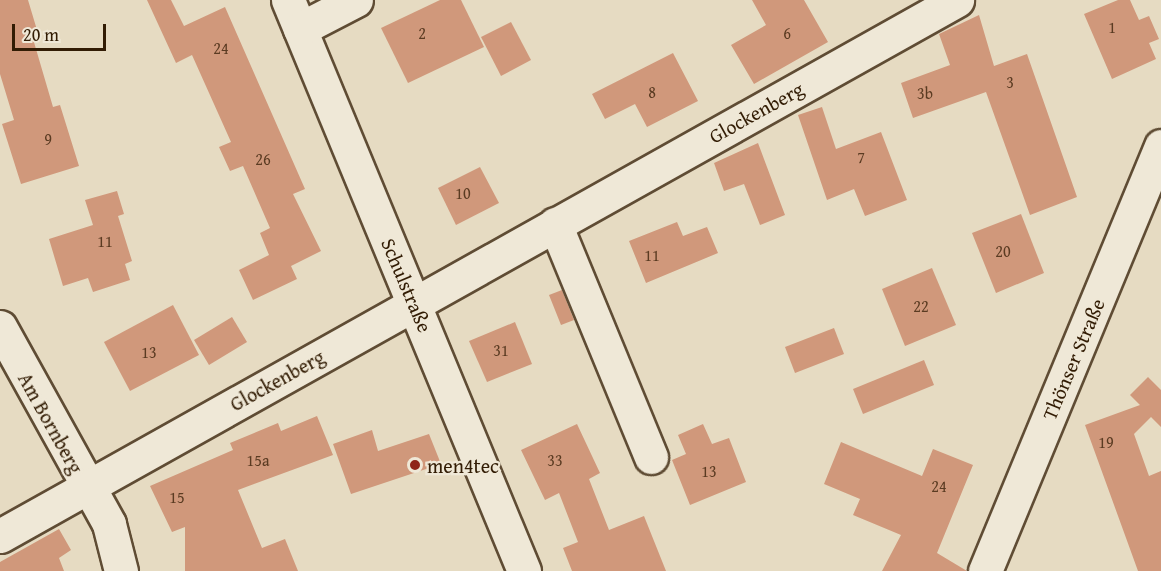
<!DOCTYPE html>
<meta charset="utf-8">
<style>
body{margin:0}
#map{position:relative;width:1161px;height:571px;overflow:hidden;background:#e6dbc2;font-family:"Gentium Book Plus",serif}
div>[style]{position:absolute}
[style*='--x']{left:calc(var(--x)*1px);top:calc(var(--y)*1px);width:calc(var(--w)*1px);rotate:calc(var(--a)*1deg)}
.building>*{inset:0;background:#d0987b}
.roads{filter:drop-shadow(2px 0 #5f4c34) drop-shadow(-2px 0 #5f4c34) drop-shadow(0 2px #5f4c34) drop-shadow(0 -2px #5f4c34)}
.minor>*{height:33px;margin:-16.5px;padding:0 16.5px;transform-origin:16.5px;border-radius:16.5px;background:#efe8d7}
.dots>*{width:16px;height:16px;translate:-50% -50%;box-sizing:border-box;border:3px solid #efe8d7;border-radius:50%}
span{translate:-50% -50%;white-space:nowrap;text-align:center;line-height:1.15;-webkit-text-stroke:4.5px #efe8d7;paint-order:stroke}
.number-label{font-size:16px;color:#5a3b22}
.number-label span{-webkit-text-stroke-width:0}
.street-label{font-size:20px;color:#321c04}
.poi-label{font-size:20px;color:#321c04}
.left{translate:0 -50%;text-align:left}
.scale{position:absolute;left:12px;top:24px;width:94px;height:27px;box-sizing:border-box;border:3px solid #321c04;border-top:0;padding-left:8px;font-size:18px;line-height:21px;white-space:nowrap;color:#321c04;-webkit-text-stroke:4px #efe8d7;paint-order:stroke}
</style>
<div id="map">
<div class="building">
<div style="clip-path:polygon(0 0,28px 0,37px 30px,31px 32px,53px 107px,60px 105px,79px 166px,21px 184px,2px 124px,14px 120px,0 74px)"></div>
<div style="clip-path:polygon(147px 0,171px 0,184px 26px,225px 7px,305px 189px,293px 194px,321px 251px,291px 266px,297px 279px,253px 300px,239px 270px,269px 255px,260px 233px,270px 228px,243px 166px,230px 171px,219px 147px,231px 142px,192px 55px,176px 63px)"></div>
<div style="clip-path:polygon(440px 0,461px 0,484px 47px,408px 83px,381px 28px)"></div>
<div style="clip-path:polygon(752px 0,804px 0,828px 42px,754px 84px,731px 45px,766px 25px)"></div>
<div style="clip-path:polygon(1118px 0,1130px 0,1139px 20px,1149px 16px,1159px 39px,1149px 43px,1156px 59px,1112px 79px,1084px 14px)"></div>
<div style="clip-path:polygon(979px 15px,994px 66px,1027px 54px,1077px 197px,1030px 215px,986px 92px,913px 118px,901px 83px,950px 65px,939px 34px)"></div>
<div style="clip-path:polygon(511px 22px,531px 60px,501px 76px,481px 37px)"></div>
<div style="clip-path:polygon(673px 53px,698px 101px,647px 127px,635px 104px,605px 119px,592px 94px)"></div>
<div style="clip-path:polygon(822px 107px,836px 149px,881px 132px,907px 200px,865px 216px,854px 189px,827px 200px,798px 115px)"></div>
<div style="clip-path:polygon(758px 143px,785px 215px,760px 225px,744px 184px,724px 191px,714px 163px)"></div>
<div style="clip-path:polygon(480px 167px,499px 203px,456px 225px,438px 188px)"></div>
<div style="clip-path:polygon(117px 191px,124px 214px,118px 216px,132px 261px,125px 264px,130px 280px,93px 292px,88px 278px,63px 286px,49px 239px,93px 225px,85px 200px)"></div>
<div style="clip-path:polygon(1021px 214px,1044px 273px,996px 293px,972px 233px)"></div>
<div style="clip-path:polygon(677px 222px,683px 236px,707px 227px,718px 253px,646px 283px,629px 241px)"></div>
<div style="clip-path:polygon(932px 268px,956px 325px,905px 346px,882px 289px)"></div>
<div style="clip-path:polygon(562px 290px,574px 320px,561px 325px,549px 295px)"></div>
<div style="clip-path:polygon(173px 305px,199px 355px,130px 391px,104px 342px)"></div>
<div style="clip-path:polygon(232px 317px,247px 342px,209px 365px,194px 340px)"></div>
<div style="clip-path:polygon(515px 322px,532px 364px,487px 382px,469px 341px)"></div>
<div style="clip-path:polygon(834px 328px,844px 354px,795px 373px,785px 347px)"></div>
<div style="clip-path:polygon(924px 360px,934px 385px,863px 414px,853px 389px)"></div>
<div style="clip-path:polygon(1148px 377px,1161px 390px,1161px 427px,1151px 417px,1134px 434px,1149px 476px,1161px 471px,1161px 571px,1138px 571px,1085px 425px,1140px 405px,1130px 395px)"></div>
<div style="clip-path:polygon(317px 416px,333px 455px,238px 490px,262px 548px,285px 539px,298px 571px,185px 571px,185px 527px,172px 532px,150px 486px,233px 450px,230px 443px,278px 423px,281px 431px)"></div>
<div style="clip-path:polygon(577px 424px,600px 473px,589px 479px,609px 530px,644px 516px,666px 571px,572px 571px,563px 548px,578px 542px,559px 493px,545px 500px,521px 450px)"></div>
<div style="clip-path:polygon(703px 424px,712px 444px,729px 438px,746px 482px,690px 505px,672px 460px,686px 454px,678px 435px)"></div>
<div style="clip-path:polygon(372px 430px,378px 451px,429px 434px,441px 464px,351px 494px,333px 444px)"></div>
<div style="clip-path:polygon(841px 442px,922px 476px,933px 449px,973px 465px,937px 553px,967px 571px,882px 571px,901px 535px,853px 515px,860px 499px,824px 484px)"></div>
<div style="clip-path:polygon(59px 529px,71px 550px,59px 558px,64px 571px,0 571px,0 562px)"></div>
</div>
<div class="roads">
<div class="minor">
<div style="--x:288;--y:0;--w:618;--a:67.54"></div>
<div style="--x:300;--y:29;--w:63;--a:-27.4"></div>
<div style="--x:555;--y:224;--w:252;--a:67.6"></div>
<div style="--x:0;--y:327;--w:225;--a:61"></div>
<div style="--x:109;--y:524;--w:49;--a:75.7"></div>
<div style="--x:0;--y:536;--w:1097;--a:-29.25"></div>
<div style="--x:985;--y:571;--w:460;--a:-67.5"></div>
</div>
</div>
<div class="dots">
<div style="left:415px;top:465px;background:#8f2418"></div>
</div>
<div class="number-label">
<span style="left:1112px;top:27px">1</span>
<span style="left:422px;top:33px">2</span>
<span style="left:787px;top:33px">6</span>
<span style="left:221px;top:48px">24</span>
<span style="left:1010px;top:82px">3</span>
<span style="left:652px;top:92px">8</span>
<span style="left:925px;top:93px">3b</span>
<span style="left:48px;top:139px">9</span>
<span style="left:861px;top:157px">7</span>
<span style="left:263px;top:159px">26</span>
<span style="left:463px;top:193px">10</span>
<span style="left:105px;top:241px">11</span>
<span style="left:1003px;top:251px">20</span>
<span style="left:652px;top:255px">11</span>
<span style="left:921px;top:306px">22</span>
<span style="left:501px;top:350px">31</span>
<span style="left:149px;top:352px">13</span>
<span style="left:1106px;top:442px">19</span>
<span style="left:258px;top:460px">15a</span>
<span style="left:555px;top:460px">33</span>
<span style="left:709px;top:471px">13</span>
<span style="left:939px;top:486px">24</span>
<span style="left:177px;top:497px">15</span>
</div>
<div class="street-label">
<span style="left:756px;top:112px;rotate:-29deg">Glockenberg</span>
<span style="left:407px;top:285px;rotate:67deg">Schulstraße</span>
<span style="left:1073px;top:359px;rotate:-67deg">Thönser Straße</span>
<span style="left:277px;top:380px;rotate:-29deg">Glockenberg</span>
<span style="left:51px;top:423px;rotate:61deg">Am Bornberg</span>
</div>
<div class="poi-label">
<span class="left" style="left:427px;top:465px">men4tec</span>
</div>
<div class="scale">20 m</div>
</div>
